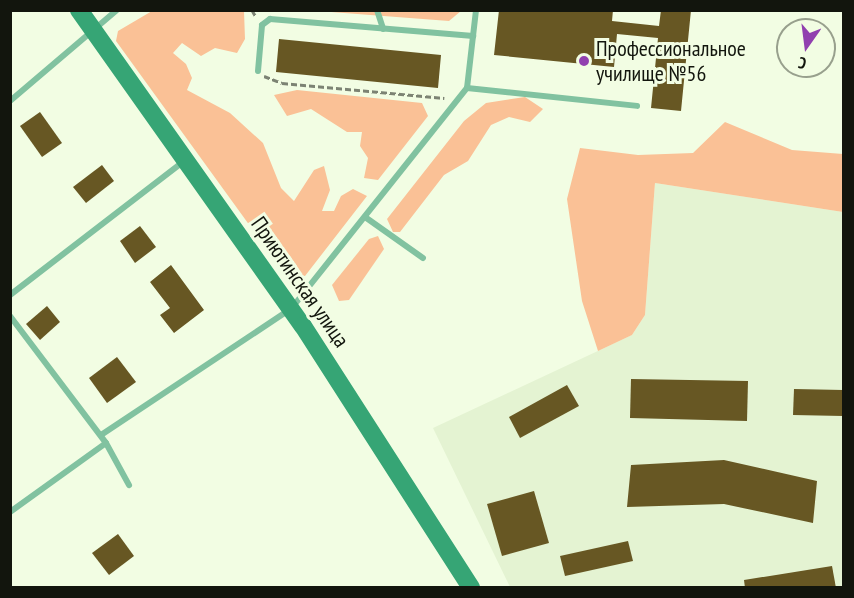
<!DOCTYPE html>
<meta charset="utf-8">
<style>
body{margin:0}
#map{position:relative;width:854px;height:598px;overflow:hidden;background:#f2fde3;font-family:"PT Sans Narrow",sans-serif}
div>[style]{position:absolute}
[style*='--x']{left:calc(var(--x)*1px);top:calc(var(--y)*1px);width:calc(var(--w)*1px);rotate:calc(var(--a)*1deg)}
.built>*{inset:0;background:#e4f3d2}
.green>*{inset:0;background:#fac196}
.building>*{inset:0;background:#675723}
.path>*{height:3px;margin-top:-1.5px;transform-origin:0;background:repeating-linear-gradient(90deg,#7c8373 0 6px,transparent 0 9px)}
.lane>*{height:6px;margin:-3px;padding:0 3px;transform-origin:3px;border-radius:3px;background:#81c2a0}
.secondary>*{height:18px;margin:-9px;padding:0 9px;transform-origin:9px;border-radius:9px;background:#36a575}
.dots>*{width:16px;height:16px;translate:-50% -50%;box-sizing:border-box;border:3px solid #f2fde3;border-radius:50%}
span{translate:-50% -50%;white-space:nowrap;text-align:center;line-height:1.15;-webkit-text-stroke:6px #f2fde3;paint-order:stroke}
.poi-label{font-size:22px;color:#12150d}
.left{translate:0 -50%;text-align:left}
.street-label{font-size:22px;color:#12150d}
.frame{position:absolute;inset:0;border:12px solid #12150d;pointer-events:none}
.north{position:absolute;left:776px;top:18px;width:60px;height:60px;box-sizing:border-box;background:#f2fde3;border:2px solid #98a08d;border-radius:50%;rotate:194deg;font-size:16px;font-weight:700;line-height:24px;text-align:center;color:#12150d}
.north::after{content:'';display:block;margin:auto;width:21px;height:27px;background:#9140af;clip-path:polygon(50% 0,100% 100%,50% 72%,0 100%)}
</style>
<div id="map">
<div class="built">
<div style="clip-path:polygon(655px 183px,843px 212px,843px 587px,510px 587px,433px 428px,632px 335px,645px 315px)"></div>
</div>
<div class="green">
<div style="clip-path:polygon(152px 11px,244px 11px,245px 39px,237px 53px,215px 48px,201px 56px,182px 43px,173px 53px,186px 64px,192px 78px,187px 90px,230px 113px,263px 143px,281px 188px,294px 201px,314px 170px,324px 166px,330px 190px,322px 211px,334px 211px,341px 196px,353px 189px,367px 196px,305px 276px,284px 273px,116px 41px,118px 31px)"></div>
<div style="clip-path:polygon(318px 11px,461px 11px,449px 21px)"></div>
<div style="clip-path:polygon(297px 90px,422px 103px,428px 116px,378px 180px,364px 178px,368px 158px,360px 146px,362px 132px,347px 132px,311px 109px,287px 116px,274px 95px)"></div>
<div style="clip-path:polygon(525px 97px,543px 109px,530px 122px,509px 117px,491px 125px,468px 161px,444px 175px,400px 232px,393px 232px,387px 219px,464px 121px,486px 103px)"></div>
<div style="clip-path:polygon(725px 122px,792px 150px,843px 154px,843px 212px,655px 183px,645px 315px,632px 335px,598px 351px,582px 301px,567px 199px,580px 148px,638px 155px,693px 153px)"></div>
<div style="clip-path:polygon(378px 236px,384px 249px,349px 300px,339px 301px,332px 285px,369px 239px)"></div>
</div>
<div class="building">
<div style="clip-path:polygon(499px 10px,613px 10px,612px 21px,659px 26px,661px 10px,691px 10px,681px 111px,651px 108px,658px 38px,617px 34px,614px 67px,494px 55px)"></div>
<div style="clip-path:polygon(279px 39px,441px 55px,438px 88px,276px 72px)"></div>
<div style="clip-path:polygon(40px 112px,62px 143px,42px 157px,20px 126px)"></div>
<div style="clip-path:polygon(102px 165px,114px 181px,86px 203px,73px 187px)"></div>
<div style="clip-path:polygon(140px 226px,156px 247px,135px 263px,120px 241px)"></div>
<div style="clip-path:polygon(171px 265px,204px 310px,174px 333px,160px 315px,170px 308px,150px 282px)"></div>
<div style="clip-path:polygon(47px 306px,60px 322px,40px 340px,26px 324px)"></div>
<div style="clip-path:polygon(117px 357px,136px 382px,107px 403px,89px 378px)"></div>
<div style="clip-path:polygon(631px 379px,748px 381px,747px 421px,630px 418px)"></div>
<div style="clip-path:polygon(567px 385px,579px 406px,520px 438px,509px 417px)"></div>
<div style="clip-path:polygon(794px 389px,843px 390px,843px 416px,793px 415px)"></div>
<div style="clip-path:polygon(724px 460px,817px 481px,813px 523px,724px 504px,627px 507px,631px 465px)"></div>
<div style="clip-path:polygon(534px 491px,549px 543px,502px 556px,487px 504px)"></div>
<div style="clip-path:polygon(118px 534px,134px 556px,109px 575px,92px 553px)"></div>
<div style="clip-path:polygon(628px 541px,633px 561px,565px 576px,560px 556px)"></div>
<div style="clip-path:polygon(832px 566px,836px 588px,745px 588px,744px 580px)"></div>
</div>
<div class="path">
<div style="--x:252;--y:10;--w:8;--a:60"></div>
<div style="--x:264;--y:76;--w:19;--a:21"></div>
<div style="--x:282;--y:83;--w:163;--a:5.3"></div>
</div>
<div class="lane">
<div style="--x:377;--y:10;--w:20;--a:72"></div>
<div style="--x:258;--y:71;--w:46;--a:-85"></div>
<div style="--x:262;--y:25;--w:10;--a:-37"></div>
<div style="--x:270;--y:19;--w:204;--a:4.8"></div>
<div style="--x:467;--y:88;--w:171;--a:6"></div>
<div style="--x:10;--y:101;--w:140;--a:-40.4"></div>
<div style="--x:365;--y:217;--w:71;--a:35.3"></div>
<div style="--x:10;--y:295;--w:220;--a:-37.6"></div>
<div style="--x:10;--y:316;--w:159;--a:52.9"></div>
<div style="--x:106;--y:443;--w:48;--a:61.3"></div>
<div style="--x:101;--y:435;--w:228;--a:-33.6"></div>
<div style="--x:291;--y:309;--w:283;--a:-51.5"></div>
<div style="--x:467;--y:88;--w:79;--a:-83.4"></div>
<div style="--x:10;--y:512;--w:118;--a:-35.7"></div>
</div>
<div class="secondary">
<div style="--x:79;--y:10;--w:387;--a:54.7"></div>
<div style="--x:303;--y:326;--w:311;--a:57.3"></div>
</div>
<div class="dots">
<div style="left:584px;top:61px;background:#9140af"></div>
</div>
<div class="poi-label">
<span class="left" style="left:596px;top:61px">Профессиональное<br>училище №56</span>
</div>
<div class="street-label">
<span style="left:300px;top:282px;rotate:55deg">Приютинская улица</span>
</div>
<div class="frame"></div>
<div class="north">С</div>
</div>
